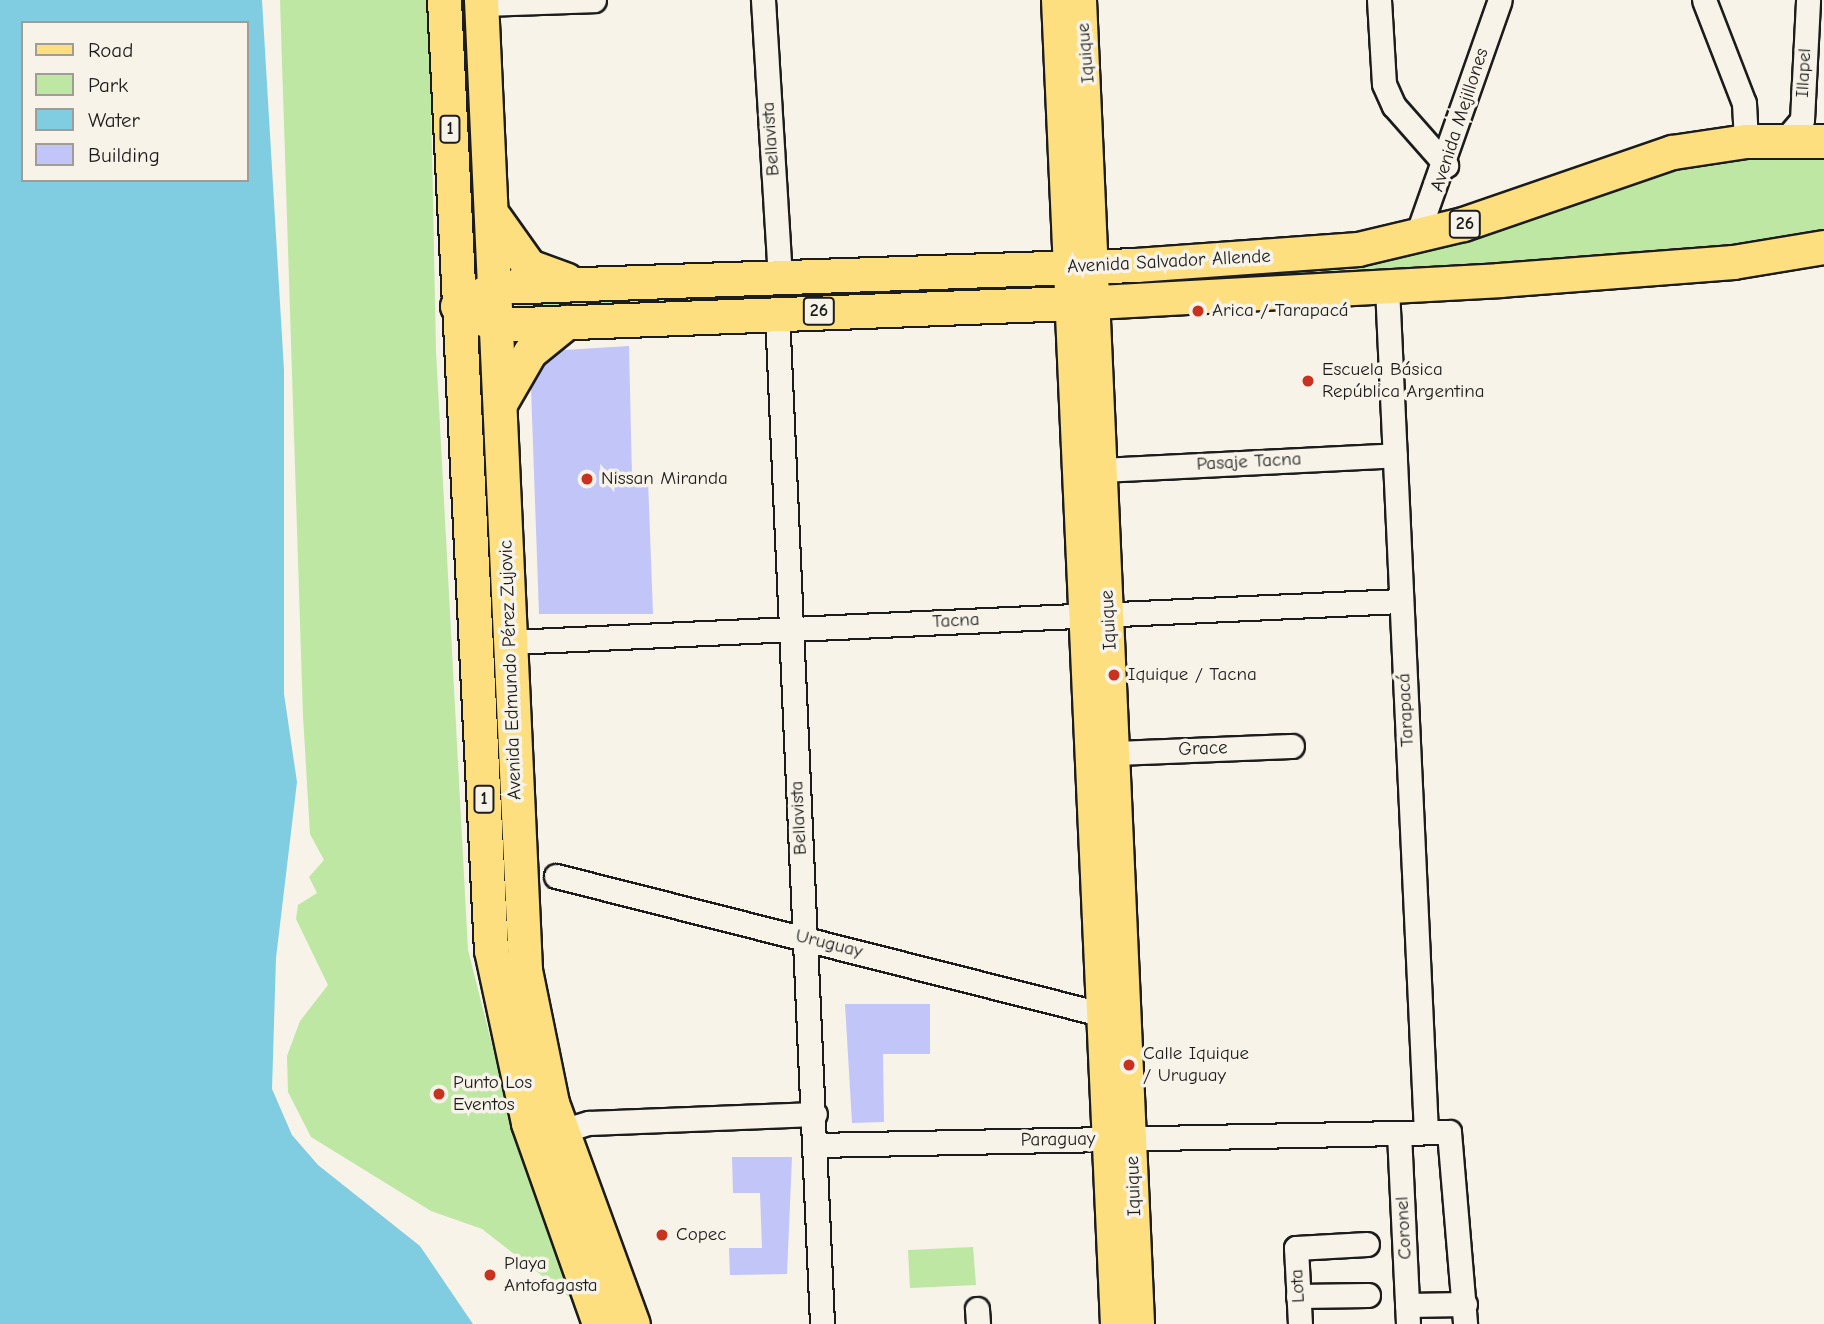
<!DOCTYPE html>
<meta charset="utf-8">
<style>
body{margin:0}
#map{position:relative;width:1824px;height:1324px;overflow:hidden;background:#f7f3e8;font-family:"Comic Neue",sans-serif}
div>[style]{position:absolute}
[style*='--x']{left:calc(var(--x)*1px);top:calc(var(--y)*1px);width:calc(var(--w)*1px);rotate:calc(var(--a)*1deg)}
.green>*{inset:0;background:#bde7a3}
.water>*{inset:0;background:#80cce0}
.building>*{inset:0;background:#c1c5f7}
.roads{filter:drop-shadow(2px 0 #1c1c1c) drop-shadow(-2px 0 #1c1c1c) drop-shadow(0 2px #1c1c1c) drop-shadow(0 -2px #1c1c1c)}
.minor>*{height:23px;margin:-11.5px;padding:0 11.5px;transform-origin:11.5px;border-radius:11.5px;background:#f7f3e8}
.major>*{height:28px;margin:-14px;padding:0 14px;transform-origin:14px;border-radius:14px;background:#fedf80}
.highway>*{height:33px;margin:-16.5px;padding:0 16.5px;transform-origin:16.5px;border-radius:16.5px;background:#fedf80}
.dots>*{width:19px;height:19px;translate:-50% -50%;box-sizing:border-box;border:4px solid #f7f3e8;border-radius:50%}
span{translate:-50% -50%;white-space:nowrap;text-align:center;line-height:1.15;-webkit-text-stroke:7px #f7f3e8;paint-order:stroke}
.shield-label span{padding:2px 5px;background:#f7f3e8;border:2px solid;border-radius:5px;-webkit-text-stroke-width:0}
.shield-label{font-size:18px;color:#1c1c1c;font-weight:700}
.street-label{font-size:19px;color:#1c1c1c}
.poi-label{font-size:19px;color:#1c1c1c}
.left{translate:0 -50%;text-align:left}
.legend{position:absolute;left:21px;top:21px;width:228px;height:161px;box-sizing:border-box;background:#f7f3e8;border:2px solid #9f9d96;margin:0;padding:9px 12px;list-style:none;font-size:21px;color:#1c1c1c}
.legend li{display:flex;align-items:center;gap:14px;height:35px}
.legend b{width:35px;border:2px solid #9f9d96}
</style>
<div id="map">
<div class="green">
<div style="clip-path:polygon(280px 0,429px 0,436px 351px,468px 950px,504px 1092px,577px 1303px,482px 1229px,431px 1211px,311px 1137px,288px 1092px,287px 1056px,300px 1021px,328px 985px,296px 919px,298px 905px,317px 893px,309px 877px,324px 860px,310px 834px,303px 716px)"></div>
<div style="clip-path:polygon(1728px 155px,1824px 155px,1824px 233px,1714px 253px,1125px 289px,1125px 277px,1247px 270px)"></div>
<div style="clip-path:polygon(1024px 285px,1024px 293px,838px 300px,838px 292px)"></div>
<div style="clip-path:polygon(705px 297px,705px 306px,517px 318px,516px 299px)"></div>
<div style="clip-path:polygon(973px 1247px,976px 1285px,910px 1288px,908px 1250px)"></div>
</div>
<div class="water">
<div style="clip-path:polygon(evenodd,0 0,262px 0,284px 370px,284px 694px,297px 782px,276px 958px,272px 1089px,292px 1135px,318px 1165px,420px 1246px,473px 1324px,0 1324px,0 0,23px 23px,247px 23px,247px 180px,23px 180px,23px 23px)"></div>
</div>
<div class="building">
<div style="clip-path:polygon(629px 346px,632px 478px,648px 480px,653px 614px,539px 614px,531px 388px,545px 365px,564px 350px)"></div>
<div style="clip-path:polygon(845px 1004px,930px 1004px,930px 1054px,883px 1054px,884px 1122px,852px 1123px)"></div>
<div style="clip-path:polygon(732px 1157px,792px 1157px,787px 1274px,730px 1275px,729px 1248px,762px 1248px,760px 1193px,733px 1193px)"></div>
</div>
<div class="roads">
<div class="minor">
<div style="--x:763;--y:0;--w:279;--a:86.5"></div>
<div style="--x:1379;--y:0;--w:84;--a:86.6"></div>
<div style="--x:1384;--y:84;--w:24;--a:66"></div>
<div style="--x:1394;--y:106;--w:79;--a:48.6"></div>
<div style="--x:1704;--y:0;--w:110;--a:68.8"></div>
<div style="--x:1744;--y:103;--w:38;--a:87"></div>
<div style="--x:481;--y:4;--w:113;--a:-2"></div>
<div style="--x:1785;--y:140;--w:26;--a:-50"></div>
<div style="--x:1802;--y:120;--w:120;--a:-87.1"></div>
<div style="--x:1416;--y:238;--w:252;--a:-70.6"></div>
<div style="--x:1387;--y:287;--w:846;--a:87.36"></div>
<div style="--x:777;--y:313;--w:1012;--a:87.45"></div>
<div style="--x:1103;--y:470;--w:292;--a:-2.9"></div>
<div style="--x:511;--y:642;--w:891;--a:-2.64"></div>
<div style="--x:1115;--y:753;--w:177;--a:-2.3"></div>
<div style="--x:556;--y:876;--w:562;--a:14.21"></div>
<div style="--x:562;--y:1131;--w:28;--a:-17"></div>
<div style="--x:589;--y:1123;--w:226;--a:-2.3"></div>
<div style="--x:1399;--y:1133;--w:191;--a:87.3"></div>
<div style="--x:816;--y:1145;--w:633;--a:-1.18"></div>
<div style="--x:1449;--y:1132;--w:193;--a:85.2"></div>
<div style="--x:1298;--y:1296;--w:70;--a:-0.8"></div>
<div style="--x:1407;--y:1305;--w:58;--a:-1"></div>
<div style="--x:977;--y:1309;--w:15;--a:86"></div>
<div style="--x:1300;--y:1324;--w:76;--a:-93"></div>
<div style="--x:1296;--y:1248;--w:71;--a:-3.2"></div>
</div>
<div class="major">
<div style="--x:1056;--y:0;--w:1325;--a:87.45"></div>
<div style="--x:1082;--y:0;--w:1325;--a:87.49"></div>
</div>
<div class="highway">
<div style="--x:444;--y:0;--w:951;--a:87.17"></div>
<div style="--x:491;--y:950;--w:177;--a:77.9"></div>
<div style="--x:528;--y:1123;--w:213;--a:70.5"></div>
<div style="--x:481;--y:0;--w:971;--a:87.4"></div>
<div style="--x:525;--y:970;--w:136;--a:78.5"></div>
<div style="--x:552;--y:1103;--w:235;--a:69.9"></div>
<div style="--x:1824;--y:141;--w:78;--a:180"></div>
<div style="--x:1746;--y:141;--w:75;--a:171.5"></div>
<div style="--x:1672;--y:152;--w:221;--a:161"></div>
<div style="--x:1463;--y:224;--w:108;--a:166.6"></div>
<div style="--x:1358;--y:249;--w:223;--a:175.9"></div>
<div style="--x:1136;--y:265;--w:639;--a:178.03"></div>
<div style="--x:497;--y:287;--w:44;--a:154.6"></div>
<div style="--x:457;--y:306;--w:43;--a:26"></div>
<div style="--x:496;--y:325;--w:601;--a:-2.19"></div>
<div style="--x:1097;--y:302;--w:403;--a:-3.1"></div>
<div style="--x:1499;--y:280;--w:235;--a:-4.4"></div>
<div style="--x:1733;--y:262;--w:92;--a:-9.4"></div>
<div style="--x:495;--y:218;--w:59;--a:54.7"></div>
<div style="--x:529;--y:266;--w:40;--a:20.2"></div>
<div style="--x:501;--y:402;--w:58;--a:-59.9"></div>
<div style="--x:530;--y:352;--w:48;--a:-39"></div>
</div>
</div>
<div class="dots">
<div style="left:1198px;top:311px;background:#c8321e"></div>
<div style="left:1308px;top:381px;background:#c8321e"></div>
<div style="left:587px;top:479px;background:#c8321e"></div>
<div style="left:1114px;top:675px;background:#c8321e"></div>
<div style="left:1129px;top:1065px;background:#c8321e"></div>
<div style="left:439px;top:1094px;background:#c8321e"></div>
<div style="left:662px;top:1235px;background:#c8321e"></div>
<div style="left:490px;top:1275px;background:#c8321e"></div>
</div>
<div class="shield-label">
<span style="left:450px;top:129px">1</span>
<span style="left:1465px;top:224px">26</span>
<span style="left:819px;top:311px">26</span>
<span style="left:484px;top:799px">1</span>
</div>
<div class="street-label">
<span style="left:1086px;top:53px;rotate:-95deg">Iquique</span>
<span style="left:1804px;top:73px;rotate:-87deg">Illapel</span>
<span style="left:1460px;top:120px;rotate:-72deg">Avenida Mejillones</span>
<span style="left:771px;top:139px;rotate:-94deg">Bellavista</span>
<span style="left:1169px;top:262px;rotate:-3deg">Avenida Salvador Allende</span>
<span style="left:1249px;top:462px;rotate:-3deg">Pasaje Tacna</span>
<span style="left:1109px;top:620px;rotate:-93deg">Iquique</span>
<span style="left:956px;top:621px;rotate:-3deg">Tacna</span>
<span style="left:511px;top:670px;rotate:-92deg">Avenida Edmundo Pérez Zujovic</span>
<span style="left:1406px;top:710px;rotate:-93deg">Tarapacá</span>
<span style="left:1203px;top:749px;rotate:-2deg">Grace</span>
<span style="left:799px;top:818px;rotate:-93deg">Bellavista</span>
<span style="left:829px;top:944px;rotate:14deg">Uruguay</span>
<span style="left:1058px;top:1140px;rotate:-1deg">Paraguay</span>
<span style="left:1134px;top:1186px;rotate:-92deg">Iquique</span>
<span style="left:1404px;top:1228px;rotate:-93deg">Coronel</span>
<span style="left:1298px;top:1286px;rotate:-93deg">Lota</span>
</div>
<div class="poi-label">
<span class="left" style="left:1212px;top:311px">Arica / Tarapacá</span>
<span class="left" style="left:1322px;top:381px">Escuela Básica<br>República Argentina</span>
<span class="left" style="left:601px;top:479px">Nissan Miranda</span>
<span class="left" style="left:1128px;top:675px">Iquique / Tacna</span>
<span class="left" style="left:1143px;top:1065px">Calle Iquique<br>/ Uruguay</span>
<span class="left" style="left:453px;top:1094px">Punto Los<br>Eventos</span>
<span class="left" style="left:676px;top:1235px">Copec</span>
<span class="left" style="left:504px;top:1275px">Playa<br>Antofagasta</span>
</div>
<ul class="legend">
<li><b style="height:9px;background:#fedf80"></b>Road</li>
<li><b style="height:19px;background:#bde7a3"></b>Park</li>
<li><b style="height:19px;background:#80cce0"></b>Water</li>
<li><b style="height:19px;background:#c1c5f7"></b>Building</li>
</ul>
</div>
